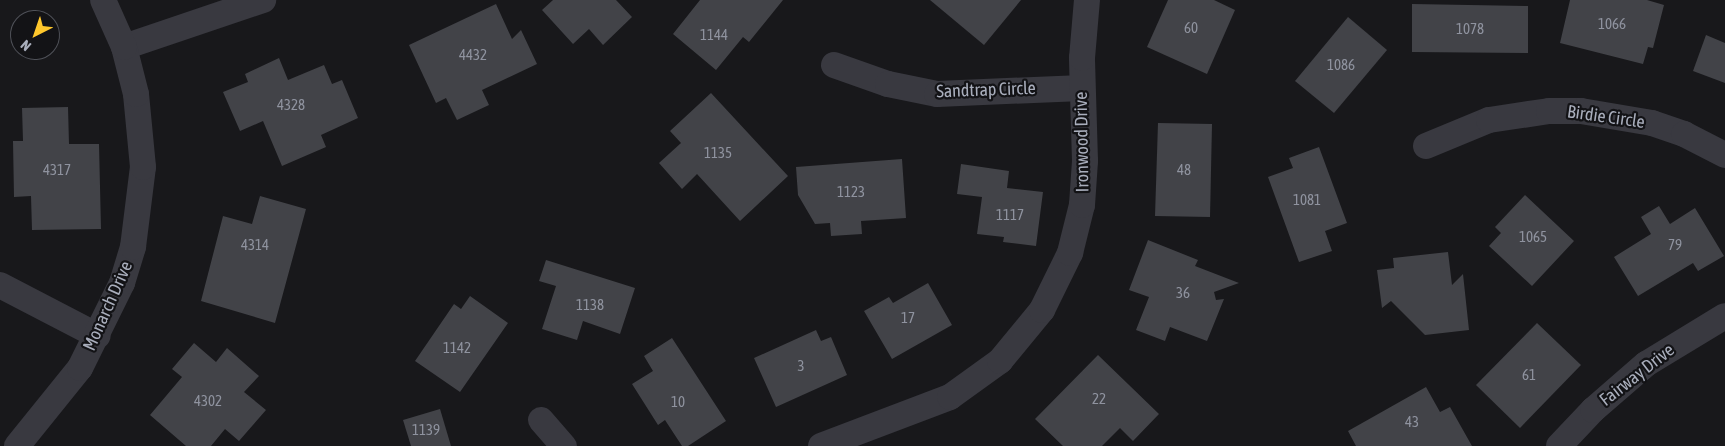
<!DOCTYPE html>
<style>
body{margin:0}
#map{position:relative;width:1725px;height:446px;overflow:hidden;background:#18181b;font-family:"Asap Condensed",sans-serif}
div>[style]{position:absolute}
[style*='--x']{left:calc(var(--x)*1px);top:calc(var(--y)*1px);width:calc(var(--w)*1px);rotate:calc(var(--a)*1deg)}
.building>*{inset:0;background:#424348}
.street>*{height:26px;margin:-13px;padding:0 13px;transform-origin:13px;border-radius:13px;background:#393940}
span{translate:-50% -50%;white-space:nowrap;text-align:center;line-height:1.15;-webkit-text-stroke:4.5px #131316;paint-order:stroke}
.number-label{font-size:15px;color:#8f939f}
.number-label span{-webkit-text-stroke-width:0}
.street-label{font-size:18px;color:#a9aebc}
.north{position:absolute;left:10px;top:10px;width:50px;height:50px;box-sizing:border-box;background:#131316;border:1px solid #4f5158;border-radius:50%;rotate:221deg;font-size:14px;font-weight:700;line-height:20px;text-align:center;color:#a9aebc}
.north::after{content:'';display:block;margin:auto;width:18px;height:22px;background:#ffc72c;clip-path:polygon(50% 0,100% 100%,50% 72%,0 100%)}
</style>
<div id="map">
<div class="building">
<div style="clip-path:polygon(553px 0,616px 0,632px 17px,603px 45px,589px 29px,573px 44px,542px 10px)"></div>
<div style="clip-path:polygon(700px 0,783px 0,749px 42px,743px 37px,716px 70px,673px 34px)"></div>
<div style="clip-path:polygon(930px 0,1021px 0,984px 45px)"></div>
<div style="clip-path:polygon(1168px 0,1214px 0,1235px 10px,1207px 74px,1147px 47px)"></div>
<div style="clip-path:polygon(1570px 0,1647px 0,1664px 5px,1653px 48px,1648px 47px,1643px 64px,1560px 43px)"></div>
<div style="clip-path:polygon(496px 4px,512px 39px,521px 30px,537px 64px,482px 90px,489px 105px,457px 120px,446px 98px,436px 103px,409px 45px)"></div>
<div style="clip-path:polygon(1412px 4px,1528px 6px,1528px 53px,1412px 52px)"></div>
<div style="clip-path:polygon(1348px 17px,1387px 50px,1334px 113px,1295px 81px)"></div>
<div style="clip-path:polygon(1706px 35px,1725px 43px,1725px 83px,1693px 71px)"></div>
<div style="clip-path:polygon(279px 58px,288px 80px,324px 65px,332px 84px,342px 80px,358px 118px,321px 135px,326px 147px,282px 166px,263px 121px,240px 131px,223px 92px,248px 82px,245px 74px)"></div>
<div style="clip-path:polygon(711px 93px,788px 176px,740px 221px,697px 174px,682px 189px,659px 163px,681px 143px,670px 131px)"></div>
<div style="clip-path:polygon(68px 107px,69px 144px,99px 144px,101px 229px,32px 230px,31px 196px,14px 197px,13px 141px,23px 141px,22px 108px)"></div>
<div style="clip-path:polygon(1158px 123px,1212px 124px,1210px 217px,1155px 216px)"></div>
<div style="clip-path:polygon(1319px 147px,1347px 223px,1325px 231px,1332px 251px,1299px 262px,1268px 177px,1293px 168px,1289px 158px)"></div>
<div style="clip-path:polygon(902px 159px,906px 218px,861px 221px,862px 234px,831px 236px,830px 223px,815px 224px,798px 195px,796px 167px)"></div>
<div style="clip-path:polygon(961px 164px,1009px 171px,1007px 188px,1043px 192px,1036px 246px,1003px 242px,1004px 237px,977px 234px,982px 197px,957px 194px)"></div>
<div style="clip-path:polygon(1525px 195px,1574px 241px,1532px 286px,1489px 246px,1501px 233px,1495px 227px)"></div>
<div style="clip-path:polygon(260px 196px,306px 209px,275px 323px,201px 301px,223px 216px,252px 224px)"></div>
<div style="clip-path:polygon(1659px 206px,1670px 224px,1695px 208px,1724px 256px,1698px 271px,1693px 263px,1638px 296px,1614px 257px,1651px 234px,1641px 217px)"></div>
<div style="clip-path:polygon(1148px 240px,1198px 260px,1195px 266px,1239px 283px,1214px 292px,1216px 300px,1224px 299px,1207px 341px,1170px 327px,1165px 341px,1136px 330px,1149px 297px,1129px 290px)"></div>
<div style="clip-path:polygon(1448px 252px,1452px 285px,1463px 274px,1469px 330px,1425px 335px,1391px 301px,1382px 308px,1377px 270px,1394px 268px,1393px 258px)"></div>
<div style="clip-path:polygon(546px 260px,635px 288px,620px 334px,583px 321px,577px 340px,542px 329px,556px 286px,539px 281px)"></div>
<div style="clip-path:polygon(928px 283px,952px 325px,892px 359px,864px 311px,889px 297px,893px 303px)"></div>
<div style="clip-path:polygon(470px 296px,508px 323px,460px 392px,415px 361px,454px 304px,461px 309px)"></div>
<div style="clip-path:polygon(1537px 323px,1581px 365px,1520px 428px,1476px 385px)"></div>
<div style="clip-path:polygon(816px 330px,821px 341px,831px 337px,847px 375px,776px 407px,754px 358px)"></div>
<div style="clip-path:polygon(672px 338px,726px 421px,688px 446px,682px 446px,665px 420px,658px 425px,632px 384px,653px 371px,644px 356px)"></div>
<div style="clip-path:polygon(194px 343px,216px 362px,227px 348px,259px 376px,244px 392px,266px 410px,239px 441px,225px 429px,211px 446px,186px 446px,150px 415px,182px 377px,172px 369px)"></div>
<div style="clip-path:polygon(1098px 355px,1159px 414px,1133px 441px,1120px 428px,1102px 446px,1063px 446px,1035px 419px)"></div>
<div style="clip-path:polygon(1426px 387px,1440px 412px,1450px 407px,1472px 446px,1356px 446px,1348px 431px)"></div>
<div style="clip-path:polygon(440px 409px,451px 446px,411px 446px,403px 420px)"></div>
</div>
<div class="street">
<div style="--x:124;--y:47;--w:147;--a:-18.7"></div>
<div style="--x:834;--y:65;--w:57;--a:19.4"></div>
<div style="--x:888;--y:84;--w:50;--a:11.5"></div>
<div style="--x:937;--y:94;--w:145;--a:-2.4"></div>
<div style="--x:1426;--y:146;--w:68;--a:-22.4"></div>
<div style="--x:1489;--y:120;--w:61;--a:-8.5"></div>
<div style="--x:1549;--y:111;--w:32;--a:0"></div>
<div style="--x:1581;--y:111;--w:72;--a:9.6"></div>
<div style="--x:1652;--y:123;--w:34;--a:19"></div>
<div style="--x:1684;--y:134;--w:46;--a:27.1"></div>
<div style="--x:0;--y:285;--w:110;--a:27.5"></div>
<div style="--x:541;--y:420;--w:35;--a:49"></div>
<div style="--x:17;--y:446;--w:100;--a:-51.1"></div>
<div style="--x:80;--y:368;--w:95;--a:-63.7"></div>
<div style="--x:122;--y:283;--w:38;--a:-73"></div>
<div style="--x:133;--y:247;--w:81;--a:-82.9"></div>
<div style="--x:143;--y:167;--w:73;--a:-95.5"></div>
<div style="--x:136;--y:94;--w:49;--a:-104.3"></div>
<div style="--x:124;--y:47;--w:51;--a:-114.1"></div>
<div style="--x:821;--y:446;--w:138;--a:-20.8"></div>
<div style="--x:950;--y:397;--w:62;--a:-35.8"></div>
<div style="--x:1000;--y:361;--w:66;--a:-50.5"></div>
<div style="--x:1042;--y:310;--w:64;--a:-63.8"></div>
<div style="--x:1070;--y:253;--w:49;--a:-76"></div>
<div style="--x:1082;--y:205;--w:44;--a:-86.1"></div>
<div style="--x:1085;--y:161;--w:103;--a:-91.7"></div>
<div style="--x:1082;--y:58;--w:58;--a:-85.1"></div>
<div style="--x:1559;--y:446;--w:50;--a:-46.6"></div>
<div style="--x:1593;--y:410;--w:70;--a:-41"></div>
<div style="--x:1646;--y:364;--w:92;--a:-31.3"></div>
</div>
<div class="number-label">
<span style="left:1612px;top:24px">1066</span>
<span style="left:1191px;top:28px">60</span>
<span style="left:1470px;top:29px">1078</span>
<span style="left:714px;top:35px">1144</span>
<span style="left:473px;top:55px">4432</span>
<span style="left:1341px;top:65px">1086</span>
<span style="left:291px;top:105px">4328</span>
<span style="left:718px;top:153px">1135</span>
<span style="left:57px;top:170px">4317</span>
<span style="left:1184px;top:170px">48</span>
<span style="left:851px;top:192px">1123</span>
<span style="left:1307px;top:200px">1081</span>
<span style="left:1010px;top:215px">1117</span>
<span style="left:1533px;top:237px">1065</span>
<span style="left:255px;top:245px">4314</span>
<span style="left:1675px;top:245px">79</span>
<span style="left:1183px;top:293px">36</span>
<span style="left:590px;top:305px">1138</span>
<span style="left:908px;top:318px">17</span>
<span style="left:457px;top:348px">1142</span>
<span style="left:801px;top:366px">3</span>
<span style="left:1529px;top:375px">61</span>
<span style="left:1099px;top:399px">22</span>
<span style="left:208px;top:401px">4302</span>
<span style="left:678px;top:402px">10</span>
<span style="left:1412px;top:422px">43</span>
<span style="left:426px;top:430px">1139</span>
</div>
<div class="street-label">
<span style="left:986px;top:90px;rotate:-2deg">Sandtrap Circle</span>
<span style="left:1606px;top:117px;rotate:8deg">Birdie Circle</span>
<span style="left:1082px;top:142px;rotate:-91deg">Ironwood Drive</span>
<span style="left:108px;top:306px;rotate:-66deg">Monarch Drive</span>
<span style="left:1637px;top:375px;rotate:-38deg">Fairway Drive</span>
</div>
<div class="north">N</div>
</div>
